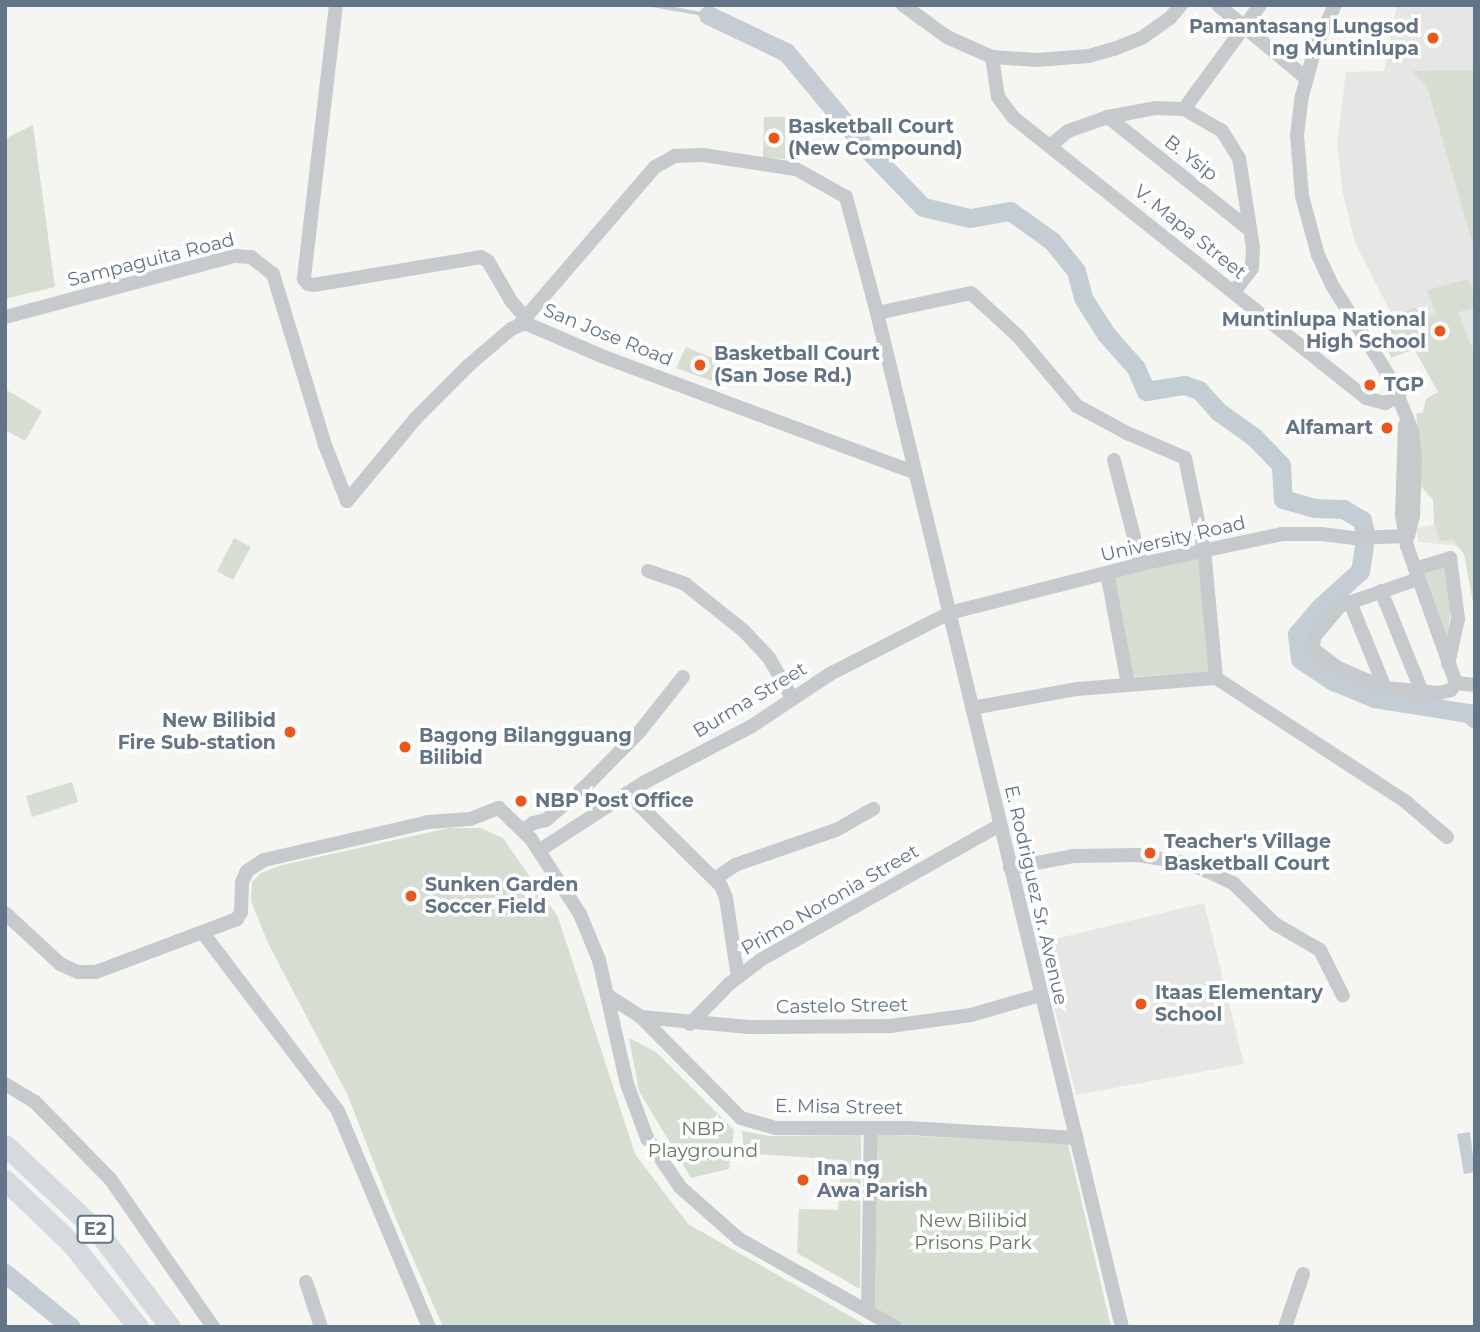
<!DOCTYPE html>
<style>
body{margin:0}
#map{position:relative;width:1480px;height:1332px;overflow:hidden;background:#f5f6f1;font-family:Montserrat,sans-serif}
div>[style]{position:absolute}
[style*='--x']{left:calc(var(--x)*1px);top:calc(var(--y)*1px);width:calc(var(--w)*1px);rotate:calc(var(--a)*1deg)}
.built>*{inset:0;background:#e6e7e5}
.green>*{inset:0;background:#d6ded2}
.water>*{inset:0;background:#c4cdd3}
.stream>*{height:3.5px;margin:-1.75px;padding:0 1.75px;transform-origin:1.75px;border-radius:1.75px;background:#c4cdd3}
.river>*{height:19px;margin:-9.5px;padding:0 9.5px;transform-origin:9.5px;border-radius:9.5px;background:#c4cdd3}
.minor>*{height:14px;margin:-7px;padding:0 7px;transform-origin:7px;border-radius:7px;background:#c7cacd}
.highway>*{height:21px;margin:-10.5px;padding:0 10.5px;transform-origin:10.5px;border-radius:10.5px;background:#d6dadf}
.dots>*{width:19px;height:19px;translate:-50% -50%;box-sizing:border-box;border:4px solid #fff;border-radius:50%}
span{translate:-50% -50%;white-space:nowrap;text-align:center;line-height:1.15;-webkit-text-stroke:7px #fff;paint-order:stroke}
.shield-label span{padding:2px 5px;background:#fff;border:2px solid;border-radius:5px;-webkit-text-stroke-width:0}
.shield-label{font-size:18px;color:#627485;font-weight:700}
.poi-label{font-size:19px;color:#627485;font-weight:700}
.right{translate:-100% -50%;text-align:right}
.left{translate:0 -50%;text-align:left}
.street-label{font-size:19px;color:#627485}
.park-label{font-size:19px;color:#657c61}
.frame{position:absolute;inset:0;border:7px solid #627485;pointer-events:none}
</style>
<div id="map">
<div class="built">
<div style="clip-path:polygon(1397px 5px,1475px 5px,1475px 569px,1470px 547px,1418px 542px,1417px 528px,1466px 518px,1448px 400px,1387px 305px,1355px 243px,1343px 194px,1337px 145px,1346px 72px,1384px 71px)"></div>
<div style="clip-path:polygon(1204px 903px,1244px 1064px,1076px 1095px,1038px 943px)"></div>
</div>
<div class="green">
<div style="clip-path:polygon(1475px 70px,1475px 252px,1427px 87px,1412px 71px)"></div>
<div style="clip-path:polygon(764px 117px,785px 117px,785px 159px,763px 158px)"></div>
<div style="clip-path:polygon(33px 125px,55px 287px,5px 299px,5px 139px)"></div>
<div style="clip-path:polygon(1468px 279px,1475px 297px,1475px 308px,1458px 312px,1475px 355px,1475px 613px,1464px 554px,1453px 540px,1440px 541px,1434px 523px,1433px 500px,1419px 484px,1422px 461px,1416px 414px,1423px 412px,1426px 399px,1438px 392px,1414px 349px,1391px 358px,1387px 346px,1395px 342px,1386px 320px,1415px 307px,1422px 318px,1436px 314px,1427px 290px)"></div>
<div style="clip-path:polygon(686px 347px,724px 363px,715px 382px,676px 368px)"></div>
<div style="clip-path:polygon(5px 389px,42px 411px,25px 441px,5px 430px)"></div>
<div style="clip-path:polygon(234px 538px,251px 547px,233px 580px,217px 571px)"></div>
<div style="clip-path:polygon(1197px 555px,1211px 672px,1130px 677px,1114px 575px)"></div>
<div style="clip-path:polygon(1446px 566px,1451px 602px,1447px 647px,1422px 573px)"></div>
<div style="clip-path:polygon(72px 782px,78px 802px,32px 817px,26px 796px)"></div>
<div style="clip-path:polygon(449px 828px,481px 828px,503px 838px,558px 917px,635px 1154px,688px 1224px,869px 1327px,443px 1327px,395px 1217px,348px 1096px,268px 943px,251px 901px,252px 882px,261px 873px,282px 865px)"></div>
<div style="clip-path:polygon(629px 1038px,656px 1052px,734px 1130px,729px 1169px,691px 1178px,639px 1091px)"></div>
<div style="clip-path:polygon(742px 1131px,769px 1136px,861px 1135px,860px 1289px,797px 1253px,799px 1209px,838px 1210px,841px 1160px,744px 1153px)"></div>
<div style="clip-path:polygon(878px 1134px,1068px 1144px,1111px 1327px,907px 1327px,875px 1308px)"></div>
</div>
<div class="water">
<div style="clip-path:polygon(1470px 1132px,1475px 1172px,1464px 1174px,1457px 1134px)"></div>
</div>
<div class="stream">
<div style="--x:653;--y:5;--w:56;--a:10.3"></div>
</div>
<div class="river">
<div style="--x:708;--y:15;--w:86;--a:25.4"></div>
<div style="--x:786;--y:52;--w:125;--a:50.2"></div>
<div style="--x:866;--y:148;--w:82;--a:46"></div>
<div style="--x:923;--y:207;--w:48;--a:13.2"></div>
<div style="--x:970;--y:218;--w:41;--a:-9.9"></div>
<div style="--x:1010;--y:211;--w:52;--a:35.5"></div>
<div style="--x:1052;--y:241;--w:38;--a:51"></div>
<div style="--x:1076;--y:271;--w:28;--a:75"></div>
<div style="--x:1083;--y:298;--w:43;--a:57.4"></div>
<div style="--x:1106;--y:334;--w:45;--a:48.6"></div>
<div style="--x:1136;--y:368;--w:25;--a:67"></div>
<div style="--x:1146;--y:391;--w:39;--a:-9"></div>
<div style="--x:1185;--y:385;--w:15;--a:20"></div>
<div style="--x:1199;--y:390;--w:30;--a:48"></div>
<div style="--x:1219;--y:412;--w:43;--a:35.5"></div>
<div style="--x:1254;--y:437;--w:39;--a:46"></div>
<div style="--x:1281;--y:465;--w:34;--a:87"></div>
<div style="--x:1283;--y:499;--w:33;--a:16"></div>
<div style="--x:1315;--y:508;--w:28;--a:2"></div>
<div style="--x:1343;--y:509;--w:22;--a:30"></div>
<div style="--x:1362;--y:520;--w:13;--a:77"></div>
<div style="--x:1364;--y:546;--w:25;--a:99"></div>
<div style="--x:1360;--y:571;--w:55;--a:137.9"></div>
<div style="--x:1319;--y:608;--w:34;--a:130"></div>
<div style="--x:1297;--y:634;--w:25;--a:83"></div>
<div style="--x:1300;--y:659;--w:40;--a:34"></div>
<div style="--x:1333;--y:681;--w:44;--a:22.5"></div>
<div style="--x:1374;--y:698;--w:96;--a:9"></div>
<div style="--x:1469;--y:713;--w:8;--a:45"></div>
<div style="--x:5;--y:1273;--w:85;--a:39.3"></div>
</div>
<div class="minor">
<div style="--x:336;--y:5;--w:276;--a:96.7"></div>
<div style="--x:304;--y:279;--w:6;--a:51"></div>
<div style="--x:308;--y:284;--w:6;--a:9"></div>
<div style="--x:314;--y:285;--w:169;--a:-9.5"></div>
<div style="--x:481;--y:257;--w:8;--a:30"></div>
<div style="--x:488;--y:261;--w:46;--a:60.1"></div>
<div style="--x:511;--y:301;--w:23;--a:49"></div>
<div style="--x:903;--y:5;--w:54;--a:36"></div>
<div style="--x:947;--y:37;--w:49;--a:24"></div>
<div style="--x:992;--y:57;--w:45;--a:3.8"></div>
<div style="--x:1037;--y:60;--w:52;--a:-4.4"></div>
<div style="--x:1089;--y:56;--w:26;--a:-16"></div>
<div style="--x:1114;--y:49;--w:31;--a:-22"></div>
<div style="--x:1143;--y:37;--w:33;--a:-35"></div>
<div style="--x:1170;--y:18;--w:17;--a:-50"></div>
<div style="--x:1218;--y:5;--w:114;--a:39.7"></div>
<div style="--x:992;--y:57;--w:40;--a:81.5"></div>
<div style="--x:998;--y:97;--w:26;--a:53"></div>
<div style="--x:1014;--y:118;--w:450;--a:38.5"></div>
<div style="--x:1366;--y:398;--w:20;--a:15"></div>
<div style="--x:1385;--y:403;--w:16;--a:-27"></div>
<div style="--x:1184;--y:109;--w:129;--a:-53.8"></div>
<div style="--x:1108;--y:117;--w:181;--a:38.5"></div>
<div style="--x:1051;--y:145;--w:22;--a:-39"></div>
<div style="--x:1068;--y:131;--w:42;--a:-19.3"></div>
<div style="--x:1108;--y:117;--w:48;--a:-10.8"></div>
<div style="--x:1155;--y:108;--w:29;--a:2"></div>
<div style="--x:1184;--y:109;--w:44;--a:30.1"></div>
<div style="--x:1222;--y:131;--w:32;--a:58"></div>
<div style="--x:1239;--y:158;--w:90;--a:81.1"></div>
<div style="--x:1253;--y:247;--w:21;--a:93"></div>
<div style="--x:1252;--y:268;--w:30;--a:127"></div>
<div style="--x:877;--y:313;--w:96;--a:-12"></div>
<div style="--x:971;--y:293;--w:64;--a:42.5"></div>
<div style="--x:1018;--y:336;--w:92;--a:49.9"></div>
<div style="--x:1077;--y:406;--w:57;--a:28.4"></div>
<div style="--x:1127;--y:433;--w:63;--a:23.3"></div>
<div style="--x:1185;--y:458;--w:94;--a:78.3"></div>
<div style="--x:1204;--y:550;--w:129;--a:84.6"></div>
<div style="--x:5;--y:317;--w:238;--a:-14.9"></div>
<div style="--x:235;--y:256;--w:16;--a:4"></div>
<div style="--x:251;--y:257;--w:28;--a:38"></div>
<div style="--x:273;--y:274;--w:179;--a:73.1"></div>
<div style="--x:325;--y:445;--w:60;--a:68.6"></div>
<div style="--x:347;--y:501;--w:107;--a:-50.3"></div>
<div style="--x:415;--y:419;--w:76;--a:-45"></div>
<div style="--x:469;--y:365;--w:55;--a:-40.6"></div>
<div style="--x:511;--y:329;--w:15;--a:-23"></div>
<div style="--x:525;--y:323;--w:86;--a:23.3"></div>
<div style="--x:604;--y:357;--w:330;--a:20.4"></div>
<div style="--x:519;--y:325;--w:208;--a:-49.3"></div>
<div style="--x:655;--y:167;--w:23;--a:-29"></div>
<div style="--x:675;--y:156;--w:28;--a:-2"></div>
<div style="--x:703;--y:155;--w:94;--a:8.6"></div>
<div style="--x:796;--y:169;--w:57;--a:29.2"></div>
<div style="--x:846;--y:197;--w:120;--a:75"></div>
<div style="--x:877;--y:313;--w:1043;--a:76.42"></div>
<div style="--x:1405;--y:425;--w:90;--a:91.9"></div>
<div style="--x:1402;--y:515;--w:31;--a:81"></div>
<div style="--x:1407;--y:546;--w:145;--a:70.3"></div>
<div style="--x:1114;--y:460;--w:107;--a:75.4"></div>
<div style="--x:1415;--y:569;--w:37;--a:-17"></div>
<div style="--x:1450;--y:558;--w:62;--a:82.5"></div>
<div style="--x:1458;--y:619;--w:46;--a:102.5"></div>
<div style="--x:648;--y:571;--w:39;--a:19"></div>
<div style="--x:685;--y:584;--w:75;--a:38.5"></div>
<div style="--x:744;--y:631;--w:37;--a:47"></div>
<div style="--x:769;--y:658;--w:46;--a:60.1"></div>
<div style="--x:1107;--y:573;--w:113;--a:79.3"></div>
<div style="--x:1418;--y:579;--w:83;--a:160.9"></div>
<div style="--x:1340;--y:606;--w:40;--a:130"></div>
<div style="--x:1314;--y:637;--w:12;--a:95"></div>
<div style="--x:1313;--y:649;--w:31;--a:37"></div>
<div style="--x:1338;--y:668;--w:51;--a:23.1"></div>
<div style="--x:1385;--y:688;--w:54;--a:5.3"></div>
<div style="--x:1439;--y:693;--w:12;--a:-14"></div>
<div style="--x:1451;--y:690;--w:9;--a:-54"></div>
<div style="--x:1381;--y:591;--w:109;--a:67.9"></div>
<div style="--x:1350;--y:602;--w:93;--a:67.9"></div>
<div style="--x:1456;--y:683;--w:19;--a:6"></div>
<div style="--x:972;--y:708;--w:107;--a:-10.3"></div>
<div style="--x:1077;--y:689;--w:139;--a:-4.5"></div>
<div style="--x:1216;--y:678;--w:227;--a:33.1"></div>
<div style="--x:1406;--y:802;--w:54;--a:40.5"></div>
<div style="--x:627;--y:793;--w:132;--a:44.7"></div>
<div style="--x:721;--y:886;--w:13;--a:67"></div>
<div style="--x:726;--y:898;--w:80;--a:81.4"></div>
<div style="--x:523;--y:830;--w:12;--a:-35"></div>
<div style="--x:533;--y:823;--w:13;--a:-13"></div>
<div style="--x:546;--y:820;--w:52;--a:-40.4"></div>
<div style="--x:586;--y:786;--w:77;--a:-45.5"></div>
<div style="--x:640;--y:731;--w:69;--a:-51.5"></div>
<div style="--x:540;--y:850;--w:123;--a:-33"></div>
<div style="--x:643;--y:783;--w:123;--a:-27.6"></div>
<div style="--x:752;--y:726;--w:94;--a:-33.7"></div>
<div style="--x:830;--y:674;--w:134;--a:-27.1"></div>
<div style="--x:949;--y:613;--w:198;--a:-14.3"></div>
<div style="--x:1141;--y:564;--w:144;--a:-12"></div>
<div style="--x:1282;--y:534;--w:39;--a:0"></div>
<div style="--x:1321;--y:534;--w:34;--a:7"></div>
<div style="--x:1355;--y:538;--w:53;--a:-2.2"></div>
<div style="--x:1408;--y:536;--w:21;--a:-76"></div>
<div style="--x:1413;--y:516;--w:56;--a:-88"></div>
<div style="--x:1415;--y:460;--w:29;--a:-96"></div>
<div style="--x:1412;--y:431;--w:54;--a:-111.8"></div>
<div style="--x:1392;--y:381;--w:113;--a:-122"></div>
<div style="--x:1332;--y:285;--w:33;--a:-115"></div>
<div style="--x:1318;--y:255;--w:61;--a:-105.2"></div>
<div style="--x:1302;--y:196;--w:61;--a:-94.7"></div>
<div style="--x:1297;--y:135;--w:39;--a:-83"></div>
<div style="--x:1302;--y:96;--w:50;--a:-74.8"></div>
<div style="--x:1315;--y:48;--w:47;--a:-65.1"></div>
<div style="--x:1010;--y:868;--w:64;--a:-10.8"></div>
<div style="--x:1073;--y:856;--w:65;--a:-0.9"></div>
<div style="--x:1138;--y:855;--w:49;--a:9.5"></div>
<div style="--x:1186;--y:863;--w:22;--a:21"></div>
<div style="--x:1207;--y:871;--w:29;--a:25"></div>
<div style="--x:1233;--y:883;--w:59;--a:44.3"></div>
<div style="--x:1275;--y:924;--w:52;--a:30"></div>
<div style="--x:1320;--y:950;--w:51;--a:63.4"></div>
<div style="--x:716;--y:878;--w:23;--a:-34"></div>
<div style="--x:735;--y:865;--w:107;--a:-19.1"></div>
<div style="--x:836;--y:830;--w:43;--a:-29.6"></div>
<div style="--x:5;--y:913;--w:75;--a:42.8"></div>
<div style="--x:60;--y:964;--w:20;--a:24"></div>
<div style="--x:78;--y:972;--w:18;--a:0"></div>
<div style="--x:96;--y:972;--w:151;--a:-20.6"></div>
<div style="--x:237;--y:919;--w:8;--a:-60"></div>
<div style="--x:241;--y:912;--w:30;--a:-88"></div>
<div style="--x:242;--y:882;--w:12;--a:-66"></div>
<div style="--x:247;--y:871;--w:20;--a:-33"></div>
<div style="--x:264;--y:860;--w:168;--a:-13"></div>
<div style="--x:428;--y:822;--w:42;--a:-4.1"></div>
<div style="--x:470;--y:819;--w:31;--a:-21"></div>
<div style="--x:499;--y:808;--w:45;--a:44.1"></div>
<div style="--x:531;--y:839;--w:90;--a:56.8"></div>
<div style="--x:580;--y:914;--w:50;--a:67.6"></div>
<div style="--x:599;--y:960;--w:127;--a:77.3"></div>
<div style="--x:627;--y:1084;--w:58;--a:69.7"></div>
<div style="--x:647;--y:1138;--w:59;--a:56"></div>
<div style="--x:680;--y:1187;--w:79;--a:41.4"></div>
<div style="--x:739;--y:1239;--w:179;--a:29.4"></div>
<div style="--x:203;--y:933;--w:223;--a:52.8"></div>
<div style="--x:338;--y:1111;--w:234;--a:67.2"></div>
<div style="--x:607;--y:995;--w:40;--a:32.9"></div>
<div style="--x:641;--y:1017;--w:142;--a:45.3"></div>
<div style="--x:741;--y:1118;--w:35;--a:16"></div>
<div style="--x:775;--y:1128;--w:134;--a:0"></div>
<div style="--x:909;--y:1128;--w:168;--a:3.4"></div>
<div style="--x:641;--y:1017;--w:108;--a:5.3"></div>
<div style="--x:749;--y:1027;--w:141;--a:-0.4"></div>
<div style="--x:890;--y:1026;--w:82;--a:-7.7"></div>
<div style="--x:971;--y:1015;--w:72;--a:-16.2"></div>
<div style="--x:690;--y:1024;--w:56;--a:-45.7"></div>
<div style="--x:729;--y:984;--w:41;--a:-37.1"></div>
<div style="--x:762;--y:959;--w:273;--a:-29.4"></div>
<div style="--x:5;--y:1084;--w:35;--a:31"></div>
<div style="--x:35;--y:1102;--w:109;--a:45.7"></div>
<div style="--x:111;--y:1180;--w:179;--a:55.2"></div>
<div style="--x:306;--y:1282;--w:47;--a:71.6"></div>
<div style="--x:868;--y:1311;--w:183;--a:-89.1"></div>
<div style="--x:1285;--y:1327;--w:56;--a:-71.2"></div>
</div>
<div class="highway">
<div style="--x:5;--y:1145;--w:129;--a:43.1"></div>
<div style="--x:99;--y:1233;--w:118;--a:52.9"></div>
<div style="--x:5;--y:1180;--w:91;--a:43.7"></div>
<div style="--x:71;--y:1243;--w:107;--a:51.4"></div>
</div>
<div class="dots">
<div style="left:1433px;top:38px;background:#f25415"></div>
<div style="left:774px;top:138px;background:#f25415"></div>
<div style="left:1440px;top:331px;background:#f25415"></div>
<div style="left:700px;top:365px;background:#f25415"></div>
<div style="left:1370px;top:385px;background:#f25415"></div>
<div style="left:1387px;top:428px;background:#f25415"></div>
<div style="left:290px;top:732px;background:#f25415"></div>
<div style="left:405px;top:747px;background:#f25415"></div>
<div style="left:521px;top:801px;background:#f25415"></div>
<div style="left:1150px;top:853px;background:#f25415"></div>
<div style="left:411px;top:896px;background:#f25415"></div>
<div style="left:1141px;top:1004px;background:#f25415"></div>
<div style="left:803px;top:1180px;background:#f25415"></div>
</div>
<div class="shield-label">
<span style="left:95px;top:1229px">E2</span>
</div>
<div class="poi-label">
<span class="right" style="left:1419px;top:38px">Pamantasang Lungsod<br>ng Muntinlupa</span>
<span class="left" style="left:788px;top:138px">Basketball Court<br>(New Compound)</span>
<span class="right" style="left:1426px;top:331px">Muntinlupa National<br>High School</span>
<span class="left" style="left:714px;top:365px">Basketball Court<br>(San Jose Rd.)</span>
<span class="left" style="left:1384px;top:385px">TGP</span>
<span class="right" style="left:1373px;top:428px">Alfamart</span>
<span class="right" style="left:276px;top:732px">New Bilibid<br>Fire Sub-station</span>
<span class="left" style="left:419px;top:747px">Bagong Bilangguang<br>Bilibid</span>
<span class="left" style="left:535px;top:801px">NBP Post Office</span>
<span class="left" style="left:1164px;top:853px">Teacher's Village<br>Basketball Court</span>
<span class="left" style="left:425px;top:896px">Sunken Garden<br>Soccer Field</span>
<span class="left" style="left:1155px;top:1004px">Itaas Elementary<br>School</span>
<span class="left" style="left:817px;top:1180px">Ina ng<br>Awa Parish</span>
</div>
<div class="street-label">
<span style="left:1191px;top:158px;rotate:38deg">B. Ysip</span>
<span style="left:1190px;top:232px;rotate:39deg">V. Mapa Street</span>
<span style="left:151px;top:260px;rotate:-14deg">Sampaguita Road</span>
<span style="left:608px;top:335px;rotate:22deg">San Jose Road</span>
<span style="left:1173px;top:539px;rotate:-13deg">University Road</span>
<span style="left:750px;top:700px;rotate:-31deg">Burma Street</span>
<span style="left:1036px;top:895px;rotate:77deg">E. Rodriguez Sr. Avenue</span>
<span style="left:830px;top:900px;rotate:-30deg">Primo Noronia Street</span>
<span style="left:842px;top:1006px;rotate:-1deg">Castelo Street</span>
<span style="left:839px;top:1107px;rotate:1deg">E. Misa Street</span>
</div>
<div class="park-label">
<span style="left:703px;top:1140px">NBP<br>Playground</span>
<span style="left:973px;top:1232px">New Bilibid<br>Prisons Park</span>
</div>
<div class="frame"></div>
</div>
